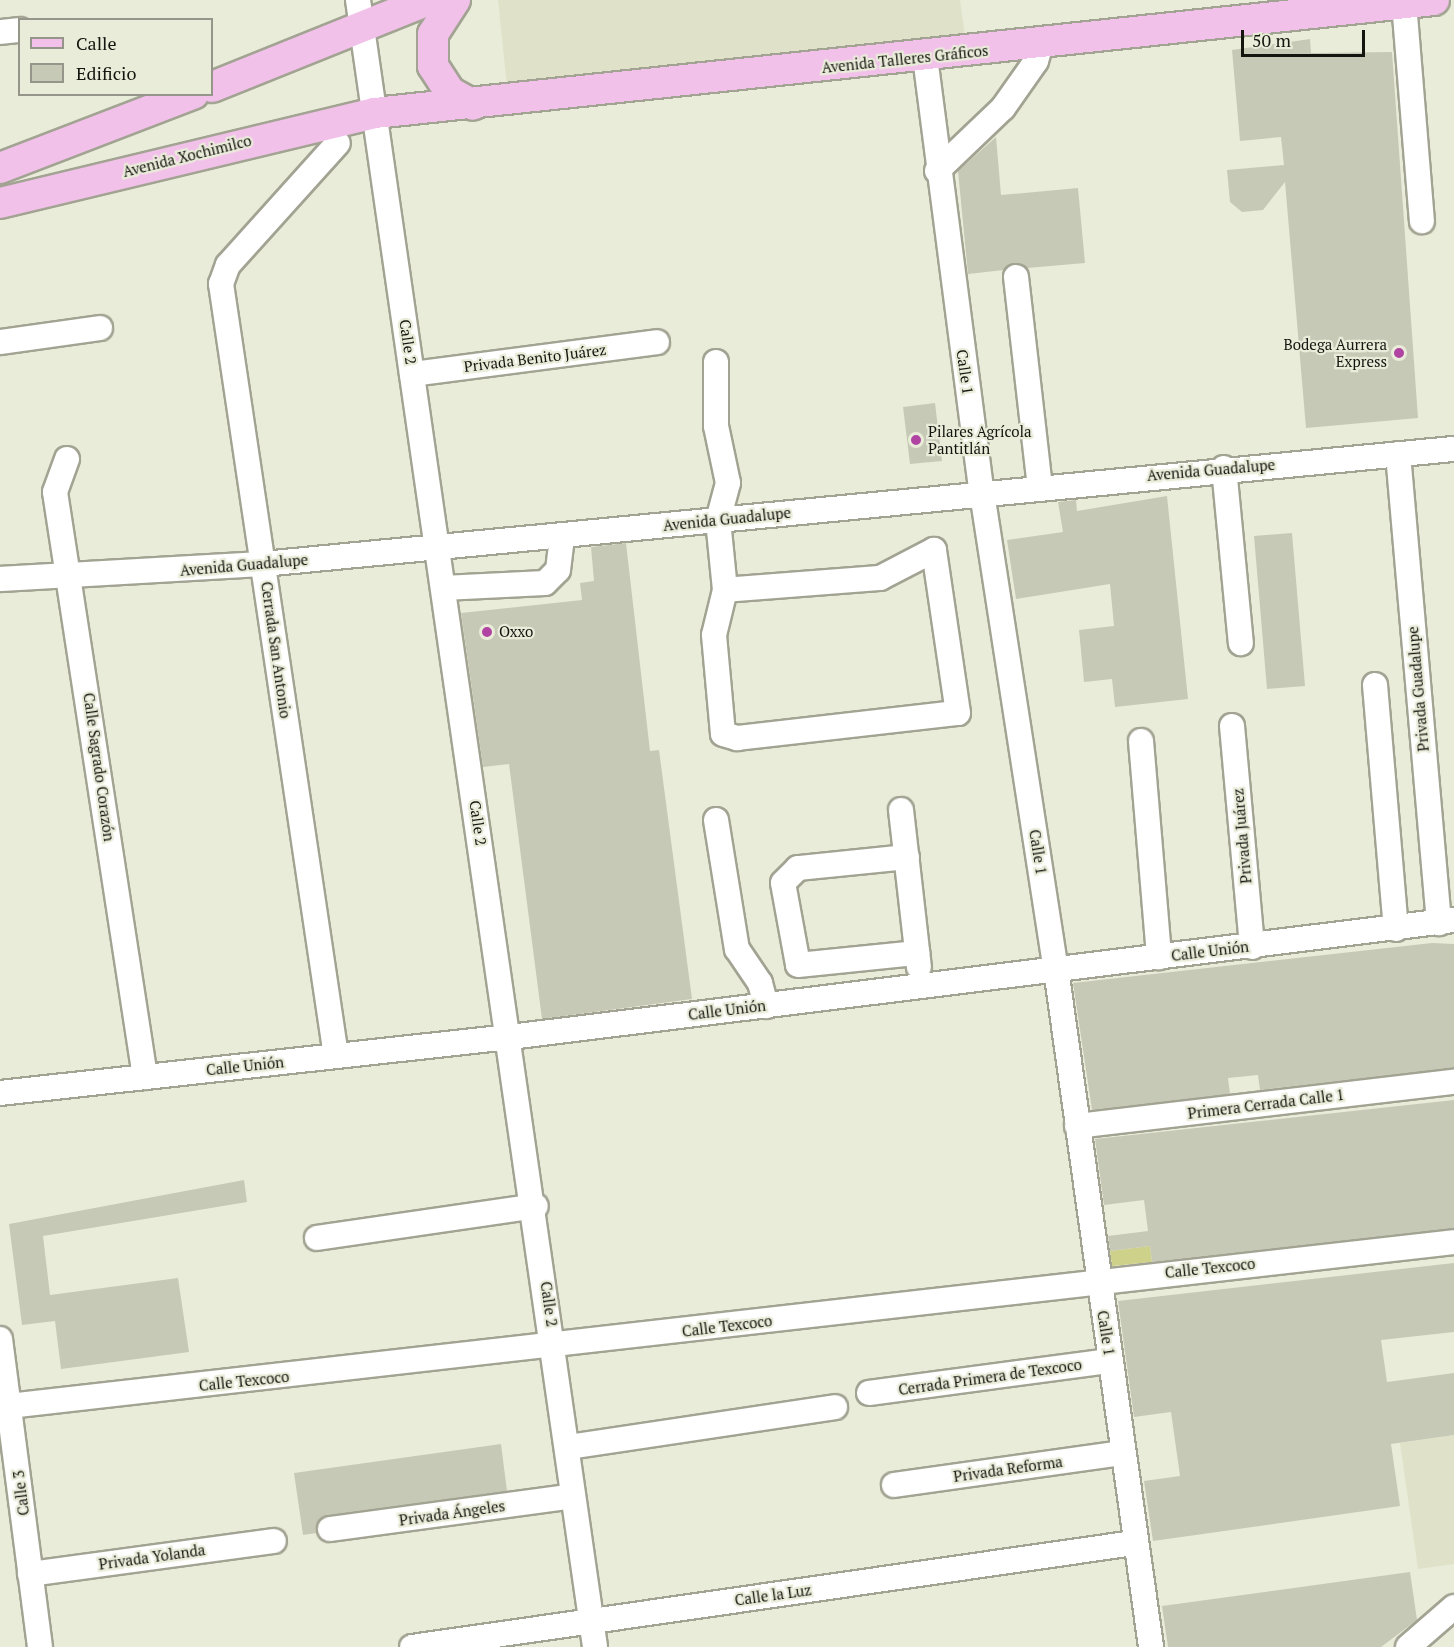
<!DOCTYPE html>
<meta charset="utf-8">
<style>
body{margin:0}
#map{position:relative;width:1454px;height:1647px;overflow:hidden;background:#eaecda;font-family:"PT Serif",serif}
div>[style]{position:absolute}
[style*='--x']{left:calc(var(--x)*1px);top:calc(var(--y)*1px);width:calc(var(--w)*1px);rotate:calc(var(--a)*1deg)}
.built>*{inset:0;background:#dfe2c8}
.green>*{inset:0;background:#cdd18a}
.building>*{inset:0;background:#c7c9b7}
.roads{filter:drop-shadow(2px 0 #a2a392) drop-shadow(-2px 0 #a2a392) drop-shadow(0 2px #a2a392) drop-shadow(0 -2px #a2a392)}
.minor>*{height:24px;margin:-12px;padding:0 12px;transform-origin:12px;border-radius:12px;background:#fff}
.major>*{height:30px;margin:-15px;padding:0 15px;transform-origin:15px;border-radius:15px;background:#f2c1ea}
.dots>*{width:16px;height:16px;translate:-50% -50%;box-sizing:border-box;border:3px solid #eaecda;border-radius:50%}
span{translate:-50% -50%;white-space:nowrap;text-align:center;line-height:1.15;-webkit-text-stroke:4.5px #eaecda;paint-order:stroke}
.street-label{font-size:15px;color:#15150f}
.poi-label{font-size:15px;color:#15150f}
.right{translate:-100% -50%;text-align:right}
.left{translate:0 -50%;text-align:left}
.legend{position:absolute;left:18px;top:18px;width:195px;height:78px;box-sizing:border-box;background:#eaecda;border:2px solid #959689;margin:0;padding:8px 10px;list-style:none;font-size:18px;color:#15150f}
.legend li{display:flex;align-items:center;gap:12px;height:30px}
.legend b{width:30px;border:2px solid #959689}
.scale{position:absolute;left:1241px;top:30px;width:124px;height:27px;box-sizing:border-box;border:3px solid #15150f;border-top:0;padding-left:8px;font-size:18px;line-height:21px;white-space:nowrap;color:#15150f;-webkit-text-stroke:4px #eaecda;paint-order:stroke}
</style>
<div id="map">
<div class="built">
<div style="clip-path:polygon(498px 0,960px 0,965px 36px,507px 87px)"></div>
<div style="clip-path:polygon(1454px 1435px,1454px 1564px,1418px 1569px,1400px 1443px)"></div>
</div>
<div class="green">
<div style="clip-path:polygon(1150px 1246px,1152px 1262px,1112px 1266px,1110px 1251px)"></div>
</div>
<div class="building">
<div style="clip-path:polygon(1310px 39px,1311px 53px,1392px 52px,1418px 418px,1306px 428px,1285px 182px,1263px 210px,1242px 212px,1230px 202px,1227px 170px,1284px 165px,1281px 137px,1240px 141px,1232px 50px)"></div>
<div style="clip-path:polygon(996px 137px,1001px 195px,1078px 188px,1085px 263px,1027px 268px,1015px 263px,1004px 270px,968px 274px,958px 171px)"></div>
<div style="clip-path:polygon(935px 403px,942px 461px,910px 464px,903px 407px)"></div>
<div style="clip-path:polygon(1167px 496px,1188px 699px,1115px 707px,1112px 679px,1084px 682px,1079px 630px,1114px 626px,1110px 584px,1016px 599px,1007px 540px,1063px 532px,1058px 502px,1076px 500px,1077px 511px)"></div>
<div style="clip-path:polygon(1292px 533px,1305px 686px,1267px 689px,1254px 536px)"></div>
<div style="clip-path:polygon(626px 543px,650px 751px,659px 750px,692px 999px,542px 1019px,509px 764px,483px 767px,461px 613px,582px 600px,580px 583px,594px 581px,591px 547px)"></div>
<div style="clip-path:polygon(1432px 943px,1454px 944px,1454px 1068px,1260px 1090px,1258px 1075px,1228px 1078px,1230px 1094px,1092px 1110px,1073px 983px)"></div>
<div style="clip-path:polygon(1454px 1100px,1454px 1228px,1152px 1262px,1150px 1246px,1110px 1251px,1108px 1236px,1148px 1231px,1144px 1200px,1104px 1205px,1095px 1139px)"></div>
<div style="clip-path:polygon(244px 1180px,247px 1202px,43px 1236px,50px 1295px,178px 1278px,189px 1352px,61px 1369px,55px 1321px,22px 1325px,9px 1224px)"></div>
<div style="clip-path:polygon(1454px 1263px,1454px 1332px,1381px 1340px,1387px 1382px,1454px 1373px,1454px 1435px,1391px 1444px,1400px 1506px,1153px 1541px,1144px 1481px,1180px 1476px,1171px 1412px,1134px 1417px,1118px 1301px)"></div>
<div style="clip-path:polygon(501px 1444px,507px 1491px,328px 1515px,317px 1523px,317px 1533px,303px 1535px,294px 1473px)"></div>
<div style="clip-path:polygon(1410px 1572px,1417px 1620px,1381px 1647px,1168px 1647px,1162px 1606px)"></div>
</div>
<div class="roads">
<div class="minor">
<div style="--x:358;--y:0;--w:1664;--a:81.81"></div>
<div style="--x:1404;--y:3;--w:219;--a:85.3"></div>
<div style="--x:0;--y:32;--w:20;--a:-6"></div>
<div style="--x:925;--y:57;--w:440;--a:82.6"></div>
<div style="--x:982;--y:493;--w:482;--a:81.2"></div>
<div style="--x:1056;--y:969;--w:685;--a:82.02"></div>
<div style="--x:937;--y:171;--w:91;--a:-43.7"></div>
<div style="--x:1003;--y:108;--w:57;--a:-54.9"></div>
<div style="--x:1036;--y:61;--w:18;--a:-74"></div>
<div style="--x:1016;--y:277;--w:211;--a:83.5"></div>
<div style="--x:0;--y:342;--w:101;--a:-8"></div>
<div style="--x:716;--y:362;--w:64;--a:90"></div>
<div style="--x:716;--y:426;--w:58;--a:78.1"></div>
<div style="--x:728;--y:483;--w:38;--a:105"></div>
<div style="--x:718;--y:520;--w:70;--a:84.3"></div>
<div style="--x:725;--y:590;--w:46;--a:103.7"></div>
<div style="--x:714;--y:635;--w:99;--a:84.8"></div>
<div style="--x:723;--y:734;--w:15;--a:16"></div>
<div style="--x:737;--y:738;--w:222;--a:-6.5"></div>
<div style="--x:958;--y:713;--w:165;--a:-98.4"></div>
<div style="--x:934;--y:550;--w:61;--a:152.6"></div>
<div style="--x:880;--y:578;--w:155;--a:175.6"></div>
<div style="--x:412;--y:374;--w:247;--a:-7.4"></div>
<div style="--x:1398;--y:454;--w:471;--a:85"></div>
<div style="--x:67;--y:459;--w:35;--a:110"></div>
<div style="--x:55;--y:492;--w:592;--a:81.25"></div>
<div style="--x:1224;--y:468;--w:176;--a:84.5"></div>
<div style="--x:0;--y:579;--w:263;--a:-3.3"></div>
<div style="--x:263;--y:564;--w:1197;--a:-5.52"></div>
<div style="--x:443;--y:588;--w:102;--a:-2.8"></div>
<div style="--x:545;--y:583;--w:18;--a:-45"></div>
<div style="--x:558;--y:570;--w:35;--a:-83"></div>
<div style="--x:1375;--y:685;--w:245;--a:85.1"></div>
<div style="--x:1232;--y:726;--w:222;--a:84.8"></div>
<div style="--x:1141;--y:741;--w:217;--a:85.2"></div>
<div style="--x:901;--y:810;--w:158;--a:83.5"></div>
<div style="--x:716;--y:820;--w:131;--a:80.8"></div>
<div style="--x:737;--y:949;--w:41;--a:55.9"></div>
<div style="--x:760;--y:983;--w:24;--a:75"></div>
<div style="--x:907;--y:857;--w:110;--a:174.2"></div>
<div style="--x:798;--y:868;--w:21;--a:135"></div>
<div style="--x:783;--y:883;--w:83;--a:79.6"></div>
<div style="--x:798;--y:965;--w:120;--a:-5.8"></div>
<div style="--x:336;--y:1056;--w:781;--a:-98.47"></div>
<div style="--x:221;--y:284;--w:20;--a:-70"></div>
<div style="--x:228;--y:265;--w:164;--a:-48"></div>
<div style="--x:0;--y:1093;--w:513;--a:-6.27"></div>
<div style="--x:510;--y:1037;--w:951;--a:-7.07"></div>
<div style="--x:1077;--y:1126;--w:380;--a:-6.7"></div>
<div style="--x:317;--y:1238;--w:221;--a:-8.3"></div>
<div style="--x:0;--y:1339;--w:311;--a:82.6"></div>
<div style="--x:869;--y:1393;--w:243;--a:-7.6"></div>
<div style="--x:0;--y:1407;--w:1463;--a:-6.47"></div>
<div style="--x:568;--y:1447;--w:270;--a:-8.5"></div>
<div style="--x:894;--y:1485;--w:230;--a:-8"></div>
<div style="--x:330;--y:1529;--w:245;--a:-7.7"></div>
<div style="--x:30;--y:1574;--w:246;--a:-7.7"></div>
<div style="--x:412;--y:1647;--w:729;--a:-8.2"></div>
<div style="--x:1408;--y:1647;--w:61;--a:-41"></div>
</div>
<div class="major">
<div style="--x:455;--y:0;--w:40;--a:122.9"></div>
<div style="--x:433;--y:34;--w:32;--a:90"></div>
<div style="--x:433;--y:66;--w:31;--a:57"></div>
<div style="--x:450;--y:92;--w:26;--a:29"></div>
<div style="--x:212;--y:87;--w:233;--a:-21.9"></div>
<div style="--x:0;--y:168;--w:207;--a:-21"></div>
<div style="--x:0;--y:203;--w:386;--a:-13.5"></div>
<div style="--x:375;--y:113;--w:1065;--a:-6.09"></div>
</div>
</div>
<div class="dots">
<div style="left:1399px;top:353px;background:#b144a2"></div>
<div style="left:916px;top:440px;background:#b144a2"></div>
<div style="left:487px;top:632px;background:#b144a2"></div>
</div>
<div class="street-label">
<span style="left:905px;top:59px;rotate:-6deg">Avenida Talleres Gráficos</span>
<span style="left:187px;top:156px;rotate:-14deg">Avenida Xochimilco</span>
<span style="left:408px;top:342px;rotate:82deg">Calle 2</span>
<span style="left:535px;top:358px;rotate:-7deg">Privada Benito Juárez</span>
<span style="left:965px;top:372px;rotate:82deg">Calle 1</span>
<span style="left:1211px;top:470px;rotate:-5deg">Avenida Guadalupe</span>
<span style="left:727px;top:519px;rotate:-6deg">Avenida Guadalupe</span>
<span style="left:244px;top:565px;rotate:-5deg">Avenida Guadalupe</span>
<span style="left:276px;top:650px;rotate:82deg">Cerrada San Antonio</span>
<span style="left:1418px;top:689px;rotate:-95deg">Privada Guadalupe</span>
<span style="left:99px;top:767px;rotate:82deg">Calle Sagrado Corazón</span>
<span style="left:478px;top:823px;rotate:82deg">Calle 2</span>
<span style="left:1242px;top:836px;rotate:-95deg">Privada Juárez</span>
<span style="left:1038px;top:852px;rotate:81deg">Calle 1</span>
<span style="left:1210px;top:951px;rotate:-7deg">Calle Unión</span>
<span style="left:727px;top:1010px;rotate:-7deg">Calle Unión</span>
<span style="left:245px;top:1066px;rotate:-6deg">Calle Unión</span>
<span style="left:1266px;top:1104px;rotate:-7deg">Primera Cerrada Calle 1</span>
<span style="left:1210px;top:1268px;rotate:-6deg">Calle Texcoco</span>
<span style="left:549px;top:1304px;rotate:82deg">Calle 2</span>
<span style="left:727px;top:1326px;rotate:-7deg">Calle Texcoco</span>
<span style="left:1106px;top:1333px;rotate:81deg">Calle 1</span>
<span style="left:990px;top:1377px;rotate:-8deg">Cerrada Primera de Texcoco</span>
<span style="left:244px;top:1381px;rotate:-6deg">Calle Texcoco</span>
<span style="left:1008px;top:1469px;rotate:-8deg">Privada Reforma</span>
<span style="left:21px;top:1493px;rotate:-97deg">Calle 3</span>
<span style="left:452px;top:1513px;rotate:-8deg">Privada Ángeles</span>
<span style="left:152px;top:1557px;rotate:-8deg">Privada Yolanda</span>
<span style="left:773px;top:1595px;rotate:-8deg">Calle la Luz</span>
</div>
<div class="poi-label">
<span class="right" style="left:1387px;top:353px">Bodega Aurrera<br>Express</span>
<span class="left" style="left:928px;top:440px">Pilares Agrícola<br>Pantitlán</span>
<span class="left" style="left:499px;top:632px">Oxxo</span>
</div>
<ul class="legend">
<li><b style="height:8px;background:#f2c1ea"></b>Calle</li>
<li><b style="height:16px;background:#c7c9b7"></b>Edificio</li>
</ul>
<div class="scale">50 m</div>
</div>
